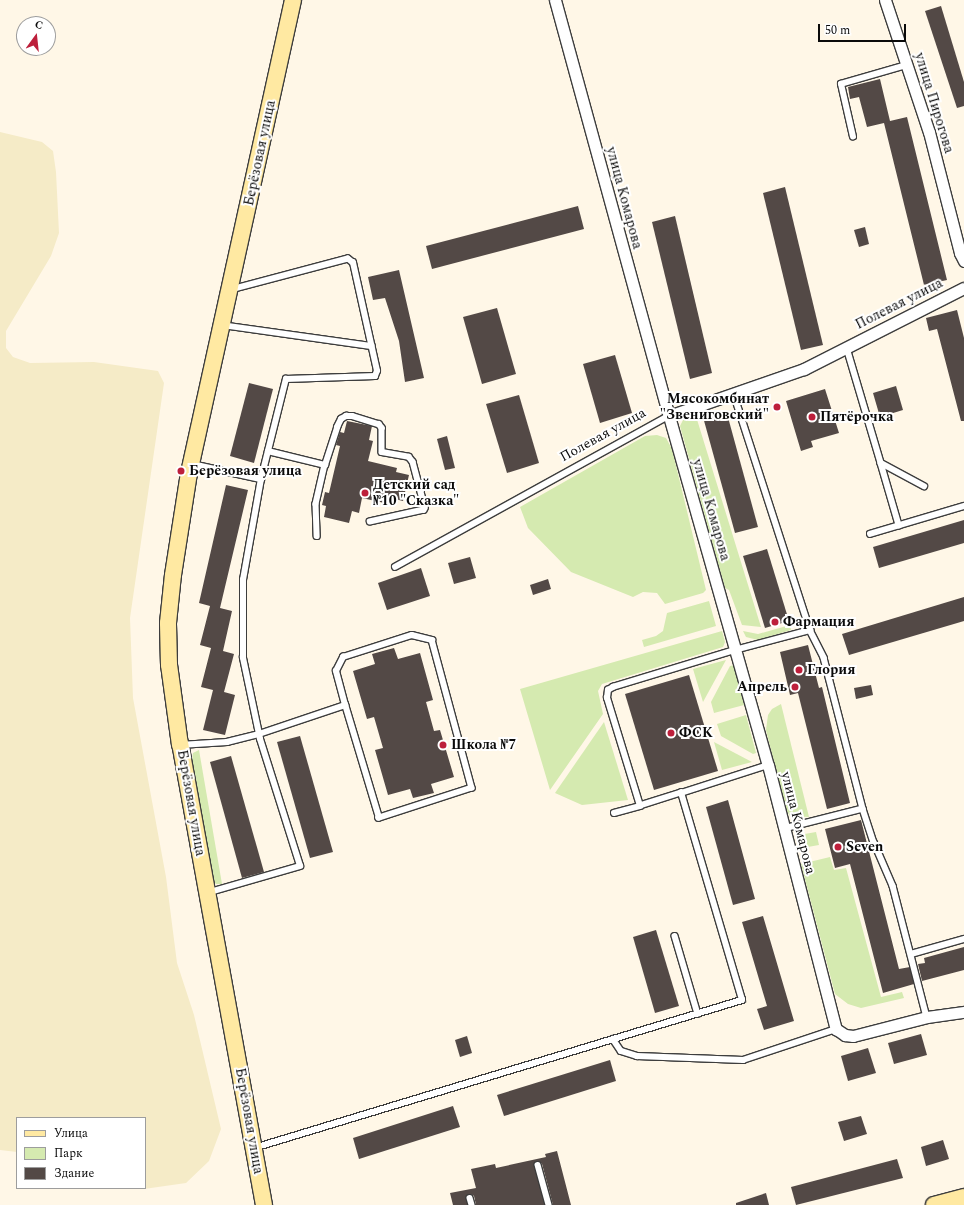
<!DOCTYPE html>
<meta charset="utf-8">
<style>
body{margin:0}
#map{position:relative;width:964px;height:1205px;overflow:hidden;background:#fff7e7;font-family:Spectral,serif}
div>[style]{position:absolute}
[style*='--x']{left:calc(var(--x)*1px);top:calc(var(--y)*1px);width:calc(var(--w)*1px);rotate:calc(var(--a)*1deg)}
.farmland>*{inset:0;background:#f5ebc7}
.green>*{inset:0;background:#d5eab0}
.building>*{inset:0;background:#534946}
.roads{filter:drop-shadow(1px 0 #3d3d3d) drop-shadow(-1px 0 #3d3d3d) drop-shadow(0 1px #3d3d3d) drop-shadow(0 -1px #3d3d3d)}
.lane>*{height:5.5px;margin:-2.75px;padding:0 2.75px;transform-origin:2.75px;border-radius:2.75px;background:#fff}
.street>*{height:11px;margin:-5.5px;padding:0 5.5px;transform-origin:5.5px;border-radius:5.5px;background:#fff}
.secondary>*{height:16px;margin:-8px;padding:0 8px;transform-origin:8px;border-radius:8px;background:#ffe9a2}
.dots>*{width:11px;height:11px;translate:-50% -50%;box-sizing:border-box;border:2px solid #fff;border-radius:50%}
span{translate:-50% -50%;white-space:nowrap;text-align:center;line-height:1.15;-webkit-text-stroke:4px #fff;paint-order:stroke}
.street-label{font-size:14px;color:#0a0a0a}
.poi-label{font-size:14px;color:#0a0a0a;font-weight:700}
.right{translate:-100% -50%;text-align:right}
.left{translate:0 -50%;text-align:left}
.legend{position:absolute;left:16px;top:1117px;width:130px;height:72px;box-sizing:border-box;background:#fff;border:1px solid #9d9d9d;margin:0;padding:5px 7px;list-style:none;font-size:12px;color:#0a0a0a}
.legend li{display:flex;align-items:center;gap:8px;height:20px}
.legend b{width:20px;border:1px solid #9d9d9d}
.north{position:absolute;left:16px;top:16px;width:40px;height:40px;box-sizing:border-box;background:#fff;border:1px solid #9d9d9d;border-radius:50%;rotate:15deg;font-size:11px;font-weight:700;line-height:16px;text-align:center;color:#0a0a0a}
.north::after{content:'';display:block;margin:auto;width:14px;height:18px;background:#bd1f3b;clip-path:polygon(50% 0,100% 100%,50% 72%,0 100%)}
.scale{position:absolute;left:818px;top:24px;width:88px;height:18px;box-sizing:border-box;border:2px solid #0a0a0a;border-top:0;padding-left:5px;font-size:12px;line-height:14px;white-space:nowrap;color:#0a0a0a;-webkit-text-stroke:3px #fff;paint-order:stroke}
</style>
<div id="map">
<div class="farmland">
<div style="clip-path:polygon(0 132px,42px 142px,53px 151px,56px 172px,59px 233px,51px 256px,6px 331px,6px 348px,13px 357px,30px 363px,94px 362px,158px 371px,164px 383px,130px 618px,133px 698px,166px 877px,177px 963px,194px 1015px,221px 1129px,209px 1161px,186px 1183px,144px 1189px,137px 1188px,145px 1188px,145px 1118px,17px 1118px,17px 1152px,0 1150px)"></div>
</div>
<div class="green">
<div style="clip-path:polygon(695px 413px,761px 627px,742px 625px,729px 590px,725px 588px,680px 426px,685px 416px)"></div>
<div style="clip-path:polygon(657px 435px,666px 438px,672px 449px,706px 590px,703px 593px,665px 604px,657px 593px,643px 592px,633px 597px,571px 572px,528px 528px,520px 507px,645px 436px)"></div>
<div style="clip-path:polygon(709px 601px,716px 626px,644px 647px,642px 640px,656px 636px,663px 631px,667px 613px)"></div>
<div style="clip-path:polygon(790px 625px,791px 630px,758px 640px,746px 637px,743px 631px,758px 634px)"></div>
<div style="clip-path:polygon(722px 631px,725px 642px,723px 647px,602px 684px,598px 691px,603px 714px,550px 790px,520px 689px)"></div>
<div style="clip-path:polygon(726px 660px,703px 702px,693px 669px)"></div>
<div style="clip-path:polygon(734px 665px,744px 705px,714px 713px,711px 702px,730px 666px)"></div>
<div style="clip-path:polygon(781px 704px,809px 817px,790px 816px,786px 810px,766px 730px,768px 715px,772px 709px)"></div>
<div style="clip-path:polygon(746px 715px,756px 753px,753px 754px,721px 736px,717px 724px)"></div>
<div style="clip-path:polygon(604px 722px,628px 800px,582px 805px,555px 793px)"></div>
<div style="clip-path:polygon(714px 742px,752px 762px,722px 770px)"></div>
<div style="clip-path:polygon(199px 750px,222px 884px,216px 884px,212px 880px,192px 760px,193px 753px)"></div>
<div style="clip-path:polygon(816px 832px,819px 845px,802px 848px,799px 835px)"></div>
<div style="clip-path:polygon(830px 857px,834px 870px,846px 868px,881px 997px,902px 992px,904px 998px,861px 1008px,848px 1004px,835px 994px,801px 864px)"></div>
</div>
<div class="building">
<div style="clip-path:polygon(941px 6px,964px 82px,964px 106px,957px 108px,925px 11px)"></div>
<div style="clip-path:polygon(880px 79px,890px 121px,907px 117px,947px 280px,924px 285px,884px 123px,867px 127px,859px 97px,850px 99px,848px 87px)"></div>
<div style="clip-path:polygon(785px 187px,823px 345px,801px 350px,763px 193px)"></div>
<div style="clip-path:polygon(578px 206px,584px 229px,432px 269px,426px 246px)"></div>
<div style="clip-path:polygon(675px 216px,712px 373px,690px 379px,652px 222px)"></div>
<div style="clip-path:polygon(865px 227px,869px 244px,859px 247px,854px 230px)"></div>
<div style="clip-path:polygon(399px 270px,424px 378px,405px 382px,399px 341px,385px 298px,373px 300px,368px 277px)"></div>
<div style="clip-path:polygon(497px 308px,516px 374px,482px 384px,463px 317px)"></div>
<div style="clip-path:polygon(957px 310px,964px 338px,964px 421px,961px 421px,937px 329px,929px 331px,926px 318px)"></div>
<div style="clip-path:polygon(615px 355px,632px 413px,600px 423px,583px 364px)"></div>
<div style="clip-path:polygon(249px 383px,273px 389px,254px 463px,230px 456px)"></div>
<div style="clip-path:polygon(896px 386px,903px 410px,880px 417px,873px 393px)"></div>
<div style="clip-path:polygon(825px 389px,839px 433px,811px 441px,813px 447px,801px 451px,786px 401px)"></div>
<div style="clip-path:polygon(519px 395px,539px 463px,507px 473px,486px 404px)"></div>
<div style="clip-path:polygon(726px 410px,758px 527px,735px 533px,703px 417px)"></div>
<div style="clip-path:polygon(347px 421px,372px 426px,369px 440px,373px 441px,368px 461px,397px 468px,396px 472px,409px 475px,403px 501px,391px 498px,389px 504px,362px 498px,359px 513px,352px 511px,349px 523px,324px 517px,326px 506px,322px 505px,325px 492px,329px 493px,340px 446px,336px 445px,340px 432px,344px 433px)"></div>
<div style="clip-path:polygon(447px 436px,455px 468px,445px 470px,437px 439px)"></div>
<div style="clip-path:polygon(226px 485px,248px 490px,220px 608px,232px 611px,223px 651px,234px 654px,224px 692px,235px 695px,225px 735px,203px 730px,213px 690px,201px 687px,211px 648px,200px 645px,210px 606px,199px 603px)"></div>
<div style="clip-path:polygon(964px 520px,964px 543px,879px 568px,873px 547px)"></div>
<div style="clip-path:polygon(767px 549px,789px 621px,765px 628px,743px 556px)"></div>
<div style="clip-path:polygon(470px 557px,476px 578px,454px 584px,448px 563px)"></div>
<div style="clip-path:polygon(421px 568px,430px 596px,387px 610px,378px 583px)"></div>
<div style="clip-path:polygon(548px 579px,551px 589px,533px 595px,530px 585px)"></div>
<div style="clip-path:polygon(964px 597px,964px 621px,849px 655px,842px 634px)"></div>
<div style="clip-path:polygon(808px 645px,819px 688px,822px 687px,850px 803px,827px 809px,798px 693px,790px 695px,780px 652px)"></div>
<div style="clip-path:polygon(394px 648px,398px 659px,420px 653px,433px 700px,426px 702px,434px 731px,440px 730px,454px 777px,431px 784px,434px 793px,413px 798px,410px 789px,388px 795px,375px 750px,383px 748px,374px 717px,367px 719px,353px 671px,375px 664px,372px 654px)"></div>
<div style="clip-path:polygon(689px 675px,718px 771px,654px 790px,625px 694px)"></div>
<div style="clip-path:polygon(871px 685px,873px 695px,856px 699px,854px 688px)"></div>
<div style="clip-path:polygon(300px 736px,333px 852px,310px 858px,277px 742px)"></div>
<div style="clip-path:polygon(231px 756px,264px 872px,242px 878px,210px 762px)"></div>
<div style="clip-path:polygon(728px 800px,755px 899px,733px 905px,706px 807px)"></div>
<div style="clip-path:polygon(861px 820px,899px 969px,910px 967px,914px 984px,883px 993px,850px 864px,835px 868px,825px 829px)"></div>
<div style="clip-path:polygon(763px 916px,794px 1021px,764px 1030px,757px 1009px,767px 1006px,742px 922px)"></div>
<div style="clip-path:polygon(656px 930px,679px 1006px,655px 1013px,633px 937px)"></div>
<div style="clip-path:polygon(964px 947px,964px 970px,922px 981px,918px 964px,925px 963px,924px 958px)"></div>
<div style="clip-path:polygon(921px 1034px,927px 1055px,894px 1064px,888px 1043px)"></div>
<div style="clip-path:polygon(467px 1036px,472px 1053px,460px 1057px,455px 1040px)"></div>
<div style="clip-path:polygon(868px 1048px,876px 1073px,848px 1081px,841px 1056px)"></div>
<div style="clip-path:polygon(610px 1060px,616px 1081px,504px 1116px,497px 1095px)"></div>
<div style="clip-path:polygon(453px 1106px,460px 1127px,359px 1159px,353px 1138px)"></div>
<div style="clip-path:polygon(861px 1116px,867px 1134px,844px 1141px,838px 1122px)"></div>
<div style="clip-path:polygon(943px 1140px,949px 1159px,926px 1166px,921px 1147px)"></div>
<div style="clip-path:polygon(557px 1151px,571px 1205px,553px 1205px,542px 1164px,539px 1161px,535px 1162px,534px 1166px,545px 1205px,476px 1205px,474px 1196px,471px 1194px,466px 1197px,468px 1205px,453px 1205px,450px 1193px,476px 1188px,471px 1169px,495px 1164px,496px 1168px,546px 1157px,545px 1154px)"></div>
<div style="clip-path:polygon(897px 1159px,903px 1178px,796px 1205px,791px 1187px)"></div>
<div style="clip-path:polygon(766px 1193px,769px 1205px,736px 1205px,736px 1203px)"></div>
</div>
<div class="roads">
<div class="lane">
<div style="--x:853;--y:137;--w:54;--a:-102.8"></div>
<div style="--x:841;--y:84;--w:69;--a:-16.1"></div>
<div style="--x:222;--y:325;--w:151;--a:8"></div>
<div style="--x:847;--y:348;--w:120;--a:73.5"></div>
<div style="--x:881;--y:463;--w:49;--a:28.1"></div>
<div style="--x:734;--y:394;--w:248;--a:72.1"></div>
<div style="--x:810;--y:630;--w:31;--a:63"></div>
<div style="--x:824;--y:658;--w:156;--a:75.5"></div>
<div style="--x:863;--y:809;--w:81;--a:165.8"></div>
<div style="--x:268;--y:451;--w:59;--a:13.8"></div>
<div style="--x:325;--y:465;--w:40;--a:103"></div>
<div style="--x:316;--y:504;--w:32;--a:88"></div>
<div style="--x:881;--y:463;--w:65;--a:73.8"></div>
<div style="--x:192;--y:464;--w:71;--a:12.3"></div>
<div style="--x:261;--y:479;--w:103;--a:-76"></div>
<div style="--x:286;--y:379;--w:89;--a:-1.9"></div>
<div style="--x:375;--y:376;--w:5;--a:-68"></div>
<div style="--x:377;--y:371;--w:111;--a:-102.5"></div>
<div style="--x:353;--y:263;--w:6;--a:-141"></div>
<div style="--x:348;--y:259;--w:121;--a:165.2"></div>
<div style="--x:325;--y:465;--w:40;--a:-72"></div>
<div style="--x:337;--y:427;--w:9;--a:-63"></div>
<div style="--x:341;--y:419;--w:6;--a:-31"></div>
<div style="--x:346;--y:416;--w:6;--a:0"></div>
<div style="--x:352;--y:416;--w:28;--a:17"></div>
<div style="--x:379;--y:424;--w:5;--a:53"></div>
<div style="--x:382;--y:428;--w:24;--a:90"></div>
<div style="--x:382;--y:452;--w:27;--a:10"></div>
<div style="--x:409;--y:457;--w:6;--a:51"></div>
<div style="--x:413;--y:462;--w:47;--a:75.1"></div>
<div style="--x:425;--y:507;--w:3;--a:108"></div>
<div style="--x:424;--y:510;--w:55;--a:167.5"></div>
<div style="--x:870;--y:534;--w:98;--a:-16.6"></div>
<div style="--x:395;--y:567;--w:313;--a:-28.9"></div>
<div style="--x:180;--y:745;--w:47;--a:-3.7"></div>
<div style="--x:227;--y:742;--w:33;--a:-14"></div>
<div style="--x:259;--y:734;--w:91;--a:-18.6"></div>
<div style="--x:345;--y:705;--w:35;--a:-105"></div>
<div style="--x:336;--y:671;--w:16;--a:-63"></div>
<div style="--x:343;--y:657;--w:72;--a:-17.7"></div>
<div style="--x:412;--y:635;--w:21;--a:14"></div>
<div style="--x:432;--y:640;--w:153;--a:74.9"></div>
<div style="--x:472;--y:788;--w:98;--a:162.1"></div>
<div style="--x:379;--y:818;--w:118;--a:-106.7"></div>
<div style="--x:681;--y:793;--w:43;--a:162.4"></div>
<div style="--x:640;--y:806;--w:113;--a:-107"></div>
<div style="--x:607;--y:698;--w:8;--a:-83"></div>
<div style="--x:608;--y:690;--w:6;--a:-31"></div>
<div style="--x:613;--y:687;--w:127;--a:-16.9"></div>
<div style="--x:735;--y:650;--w:78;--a:-14.9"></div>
<div style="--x:863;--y:809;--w:35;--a:72"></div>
<div style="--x:874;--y:842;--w:48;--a:66.6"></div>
<div style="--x:893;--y:886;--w:135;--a:75.5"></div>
<div style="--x:614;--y:813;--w:27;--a:-15"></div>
<div style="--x:207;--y:893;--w:97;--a:-16.2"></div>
<div style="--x:300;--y:866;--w:133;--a:-107.5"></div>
<div style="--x:260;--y:739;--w:83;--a:-101.9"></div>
<div style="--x:243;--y:658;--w:78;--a:-90"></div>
<div style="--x:243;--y:580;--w:103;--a:-79.9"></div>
<div style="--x:675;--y:936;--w:81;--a:73.6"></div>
<div style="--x:911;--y:954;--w:55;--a:-15.8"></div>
<div style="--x:613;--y:1039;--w:14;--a:56"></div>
<div style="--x:621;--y:1051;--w:17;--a:17"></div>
<div style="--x:637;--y:1056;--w:106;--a:2.2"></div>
<div style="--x:743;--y:1060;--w:98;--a:-18.4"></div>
<div style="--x:254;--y:1148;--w:510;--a:-16.87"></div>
<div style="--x:742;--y:1000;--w:216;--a:-106.4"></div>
<div style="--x:681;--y:793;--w:91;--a:-17.8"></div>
<div style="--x:538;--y:1165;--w:41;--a:74.6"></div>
<div style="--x:470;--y:1198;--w:7;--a:74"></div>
</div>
<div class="street">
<div style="--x:555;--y:0;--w:431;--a:74.7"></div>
<div style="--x:669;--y:416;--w:363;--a:74.2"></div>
<div style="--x:768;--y:765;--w:273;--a:75.6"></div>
<div style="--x:836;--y:1029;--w:11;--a:34"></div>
<div style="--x:845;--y:1035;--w:8;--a:7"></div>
<div style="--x:853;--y:1036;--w:76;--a:-14.4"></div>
<div style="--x:927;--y:1017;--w:37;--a:-8"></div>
<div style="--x:885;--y:0;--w:139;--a:71.6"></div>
<div style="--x:929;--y:132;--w:125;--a:75.6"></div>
<div style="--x:960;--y:253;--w:9;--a:63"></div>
<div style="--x:669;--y:416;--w:143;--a:-19.2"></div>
<div style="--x:804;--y:369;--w:179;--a:-26.9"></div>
</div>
<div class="secondary">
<div style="--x:264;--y:1205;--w:468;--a:-100.3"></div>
<div style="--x:180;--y:745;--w:81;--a:-97.8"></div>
<div style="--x:169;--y:665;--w:42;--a:-91.4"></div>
<div style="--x:168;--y:623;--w:48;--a:-84.1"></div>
<div style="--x:173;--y:575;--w:103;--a:-81.1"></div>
<div style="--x:189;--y:473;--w:484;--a:-77.6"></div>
<div style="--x:934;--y:1205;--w:31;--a:-15"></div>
</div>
</div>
<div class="dots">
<div style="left:777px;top:407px;background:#bd1f3b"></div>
<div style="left:812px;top:417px;background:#bd1f3b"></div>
<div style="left:181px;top:471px;background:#bd1f3b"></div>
<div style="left:365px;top:493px;background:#bd1f3b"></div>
<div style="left:775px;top:622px;background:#bd1f3b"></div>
<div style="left:799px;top:670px;background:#bd1f3b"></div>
<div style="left:795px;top:687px;background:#bd1f3b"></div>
<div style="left:671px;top:733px;background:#bd1f3b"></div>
<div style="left:443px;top:745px;background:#bd1f3b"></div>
<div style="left:838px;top:847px;background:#bd1f3b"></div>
</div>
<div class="street-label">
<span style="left:934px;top:103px;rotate:73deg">улица Пирогова</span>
<span style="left:260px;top:153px;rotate:-78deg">Берёзовая улица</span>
<span style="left:624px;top:198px;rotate:75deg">улица Комарова</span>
<span style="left:899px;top:304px;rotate:-27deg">Полевая улица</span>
<span style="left:603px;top:435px;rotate:-29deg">Полевая улица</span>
<span style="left:711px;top:510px;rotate:74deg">улица Комарова</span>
<span style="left:191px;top:803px;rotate:80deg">Берёзовая улица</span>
<span style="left:798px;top:823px;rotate:76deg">улица Комарова</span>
<span style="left:249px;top:1121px;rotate:80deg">Берёзовая улица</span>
</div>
<div class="poi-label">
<span class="right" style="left:769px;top:407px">Мясокомбинат<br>"Звениговский"</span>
<span class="left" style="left:820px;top:417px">Пятёрочка</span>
<span class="left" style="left:189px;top:471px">Берёзовая улица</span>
<span class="left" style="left:373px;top:493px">Детский сад<br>№10 "Сказка"</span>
<span class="left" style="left:783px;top:622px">Фармация</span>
<span class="left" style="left:807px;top:670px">Глория</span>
<span class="right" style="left:787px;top:687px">Апрель</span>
<span class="left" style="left:679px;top:733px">ФСК</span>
<span class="left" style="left:451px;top:745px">Школа №7</span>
<span class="left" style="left:846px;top:847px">Seven</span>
</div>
<ul class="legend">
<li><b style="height:5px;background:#ffe9a2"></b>Улица</li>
<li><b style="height:11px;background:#d5eab0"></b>Парк</li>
<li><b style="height:11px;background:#534946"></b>Здание</li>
</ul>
<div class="north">С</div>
<div class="scale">50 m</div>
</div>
